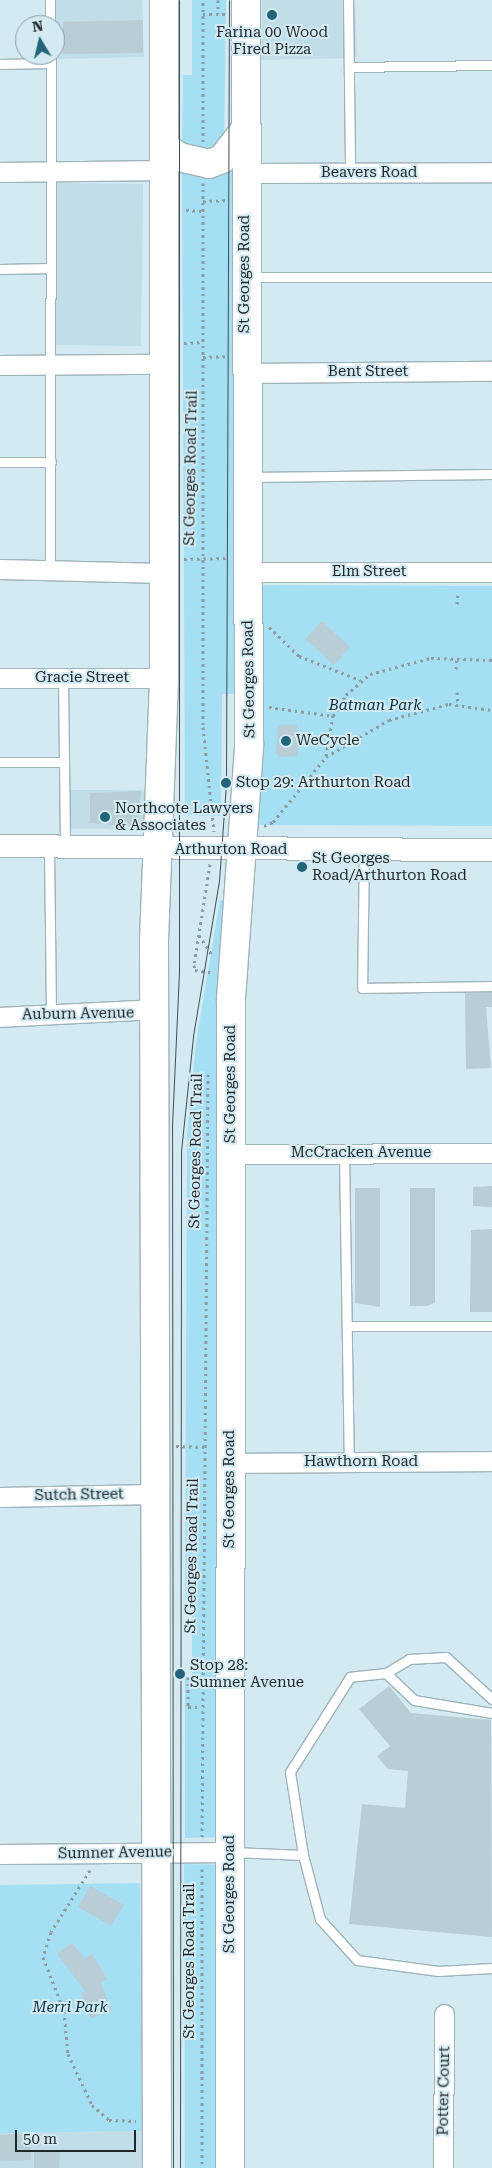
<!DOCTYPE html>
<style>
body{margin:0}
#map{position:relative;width:492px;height:2168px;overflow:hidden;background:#d4eaf2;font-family:"Roboto Serif",serif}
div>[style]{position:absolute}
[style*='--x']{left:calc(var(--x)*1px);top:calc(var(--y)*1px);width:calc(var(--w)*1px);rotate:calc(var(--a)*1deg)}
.built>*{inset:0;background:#c0dde8}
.green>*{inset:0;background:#a5dff3}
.building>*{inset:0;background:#b8cdd5}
.path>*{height:3px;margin-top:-1.5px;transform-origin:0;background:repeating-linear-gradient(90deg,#8c9ca2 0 2.5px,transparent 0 6.5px)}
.roads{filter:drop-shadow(1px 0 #9eb3ba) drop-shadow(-1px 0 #9eb3ba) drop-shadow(0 1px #9eb3ba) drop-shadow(0 -1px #9eb3ba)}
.service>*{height:9px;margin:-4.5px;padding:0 4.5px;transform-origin:4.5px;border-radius:4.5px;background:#fff}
.minor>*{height:19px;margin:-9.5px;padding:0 9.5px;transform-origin:9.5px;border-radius:9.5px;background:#fff}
.tertiary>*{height:22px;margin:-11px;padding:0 11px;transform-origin:11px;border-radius:11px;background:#fff}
.trunk>*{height:28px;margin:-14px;padding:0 14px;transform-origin:14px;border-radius:14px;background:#fff}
.tram>*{height:1px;margin:-0.5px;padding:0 0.5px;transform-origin:0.5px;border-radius:0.5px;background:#424d51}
.dots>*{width:14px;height:14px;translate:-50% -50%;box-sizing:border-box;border:2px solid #d4eaf2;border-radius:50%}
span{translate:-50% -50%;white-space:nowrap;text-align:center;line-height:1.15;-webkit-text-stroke:4px #d4eaf2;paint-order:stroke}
.poi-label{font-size:15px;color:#1f272a}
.left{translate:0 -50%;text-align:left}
.street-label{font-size:15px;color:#1f272a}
.park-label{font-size:15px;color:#06313d;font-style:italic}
.north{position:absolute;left:15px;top:15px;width:50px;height:50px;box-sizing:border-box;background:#d4eaf2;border:1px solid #8c9ca2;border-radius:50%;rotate:351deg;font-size:14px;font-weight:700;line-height:20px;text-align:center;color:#1f272a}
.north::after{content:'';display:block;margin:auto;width:18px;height:22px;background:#226478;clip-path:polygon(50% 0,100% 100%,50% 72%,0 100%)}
.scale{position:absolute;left:15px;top:2130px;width:121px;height:22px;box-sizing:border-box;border:2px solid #1f272a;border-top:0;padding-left:6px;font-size:15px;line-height:18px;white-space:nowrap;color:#1f272a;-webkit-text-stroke:4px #d4eaf2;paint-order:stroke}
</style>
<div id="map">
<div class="built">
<div style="clip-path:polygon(54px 0,142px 0,144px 57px,58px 59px)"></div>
<div style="clip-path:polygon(262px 0,355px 0,357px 58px,261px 60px)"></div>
<div style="clip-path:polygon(55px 183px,143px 184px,141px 346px,54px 345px)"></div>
<div style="clip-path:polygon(67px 790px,144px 790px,145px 822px,137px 829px,67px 829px)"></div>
<div style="clip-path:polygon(142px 2131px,142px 2168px,0 2168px,0 2133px)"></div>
</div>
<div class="green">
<div style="clip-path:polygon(192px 0,226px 0,224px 146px,218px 153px,182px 151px,183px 75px,192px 75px)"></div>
<div style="clip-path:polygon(234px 158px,239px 572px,234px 603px,236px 694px,222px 694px,221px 816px,185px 815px,182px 167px)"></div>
<div style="clip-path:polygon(261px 585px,492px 586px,492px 826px,256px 825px)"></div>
<div style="clip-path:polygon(220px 900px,224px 901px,223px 1837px,185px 1838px,185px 1677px,192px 1677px,192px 1600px,185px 1600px,187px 1138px,196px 1043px)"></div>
<div style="clip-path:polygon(184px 1864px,223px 1865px,222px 2168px,185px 2168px)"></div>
<div style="clip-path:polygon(140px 1883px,142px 2131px,0 2133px,0 1885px)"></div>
</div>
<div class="building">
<div style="clip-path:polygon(143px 20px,143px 53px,63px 54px,63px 22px)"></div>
<div style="clip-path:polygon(322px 621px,350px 647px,334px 665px,305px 639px)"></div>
<div style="clip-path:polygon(278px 725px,297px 725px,298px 756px,280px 757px,276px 753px)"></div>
<div style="clip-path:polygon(141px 791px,137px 827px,90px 823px,90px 793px)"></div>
<div style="clip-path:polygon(492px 992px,492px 1007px,486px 1007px,491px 1068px,466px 1069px,465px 993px)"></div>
<div style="clip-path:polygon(492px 1186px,492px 1207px,473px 1206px,473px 1187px)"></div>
<div style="clip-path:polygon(355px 1188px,380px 1188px,380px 1307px,355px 1303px)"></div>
<div style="clip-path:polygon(410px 1188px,435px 1188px,435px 1303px,426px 1306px,410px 1306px)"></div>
<div style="clip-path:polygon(492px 1229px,492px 1312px,470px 1312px,471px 1230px)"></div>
<div style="clip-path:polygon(389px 1686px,411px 1713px,491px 1720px,492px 1937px,349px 1924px,362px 1804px,405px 1808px,408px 1771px,388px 1769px,377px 1756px,390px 1746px,359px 1709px)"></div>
<div style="clip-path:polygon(90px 1886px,124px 1905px,111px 1926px,78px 1907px)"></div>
<div style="clip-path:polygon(72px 1943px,85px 1958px,92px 1954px,107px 1979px,101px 1983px,112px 2011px,91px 2018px,81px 1993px,85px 1991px,57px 1954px)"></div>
<div style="clip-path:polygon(29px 2133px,31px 2160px,0 2161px,0 2135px)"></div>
<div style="clip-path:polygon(60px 2151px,59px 2168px,34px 2168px,34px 2152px)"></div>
</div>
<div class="path">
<div style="--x:218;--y:0;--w:14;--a:90"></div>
<div style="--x:203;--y:14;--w:23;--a:0"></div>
<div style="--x:203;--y:142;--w:142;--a:-90"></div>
<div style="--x:203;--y:183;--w:544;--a:90"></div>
<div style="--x:203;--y:727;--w:105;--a:84"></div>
<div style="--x:203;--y:201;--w:23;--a:-2"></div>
<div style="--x:186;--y:210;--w:16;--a:4"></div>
<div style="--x:184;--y:343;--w:19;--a:-3"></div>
<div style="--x:203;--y:357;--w:24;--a:-2"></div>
<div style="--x:184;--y:559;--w:43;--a:-1.3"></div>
<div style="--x:457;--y:604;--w:12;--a:-85"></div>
<div style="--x:269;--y:627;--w:42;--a:44"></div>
<div style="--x:299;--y:656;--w:66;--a:21.5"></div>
<div style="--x:456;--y:669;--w:12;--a:-85"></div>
<div style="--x:457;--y:692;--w:13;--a:86"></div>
<div style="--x:269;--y:707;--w:65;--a:8"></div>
<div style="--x:326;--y:756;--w:41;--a:-80.1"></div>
<div style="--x:333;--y:716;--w:25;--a:-58"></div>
<div style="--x:346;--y:695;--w:32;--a:-41"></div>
<div style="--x:370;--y:674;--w:63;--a:-14.7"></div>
<div style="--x:431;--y:658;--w:61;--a:1.9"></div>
<div style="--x:264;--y:826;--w:10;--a:-24"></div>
<div style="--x:273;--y:822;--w:84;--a:-50.8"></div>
<div style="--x:326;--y:757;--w:73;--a:-30.4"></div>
<div style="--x:389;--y:720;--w:62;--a:-14.9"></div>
<div style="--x:449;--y:704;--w:43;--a:7.9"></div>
<div style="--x:210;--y:864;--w:102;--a:99"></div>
<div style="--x:194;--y:965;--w:5;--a:79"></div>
<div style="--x:195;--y:970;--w:18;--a:9"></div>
<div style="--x:199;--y:935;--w:24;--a:57"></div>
<div style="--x:176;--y:1446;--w:29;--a:2"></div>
<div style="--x:188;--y:1677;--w:30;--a:90"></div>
<div style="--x:188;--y:1707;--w:13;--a:0"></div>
<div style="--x:202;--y:1837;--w:766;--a:-89.55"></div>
<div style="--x:202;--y:1869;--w:299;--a:90"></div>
<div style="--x:90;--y:1870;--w:73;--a:122.2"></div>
<div style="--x:51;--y:1932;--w:26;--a:108"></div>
<div style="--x:43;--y:1957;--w:58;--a:68.7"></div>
<div style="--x:64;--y:2011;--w:43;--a:84.7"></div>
<div style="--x:68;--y:2054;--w:56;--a:64.8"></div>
<div style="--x:92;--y:2105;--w:23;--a:41"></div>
<div style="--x:109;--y:2120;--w:27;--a:2"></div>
</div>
<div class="roads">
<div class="service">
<div style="--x:50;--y:0;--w:25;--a:90"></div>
<div style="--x:348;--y:0;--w:173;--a:89.3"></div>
<div style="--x:0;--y:64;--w:51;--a:-1.1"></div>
<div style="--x:349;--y:67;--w:143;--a:-0.8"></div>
<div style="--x:0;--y:269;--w:51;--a:-1.1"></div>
<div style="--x:250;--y:277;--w:242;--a:0"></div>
<div style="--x:0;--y:462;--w:51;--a:0"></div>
<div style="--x:251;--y:477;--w:241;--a:-0.7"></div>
<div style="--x:50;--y:569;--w:514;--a:-89.89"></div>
<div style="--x:63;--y:678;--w:167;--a:89.3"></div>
<div style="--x:0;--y:762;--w:64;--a:0"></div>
<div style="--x:49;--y:848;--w:167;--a:89.3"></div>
<div style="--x:364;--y:850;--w:138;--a:90.8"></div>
<div style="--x:362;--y:988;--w:130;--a:-0.9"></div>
<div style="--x:344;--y:1154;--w:308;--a:89.1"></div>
<div style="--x:347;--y:1326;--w:145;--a:0"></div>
<div style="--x:386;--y:1673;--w:27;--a:-31"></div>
<div style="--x:409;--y:1659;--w:37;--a:-3"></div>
<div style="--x:446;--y:1657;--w:62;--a:42.4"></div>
<div style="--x:492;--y:1713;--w:79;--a:-170.5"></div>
<div style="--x:414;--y:1700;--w:39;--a:-136"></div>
<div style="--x:386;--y:1673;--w:36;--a:174"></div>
<div style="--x:350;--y:1677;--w:112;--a:122.3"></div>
<div style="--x:290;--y:1772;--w:84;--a:81.1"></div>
<div style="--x:303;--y:1855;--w:66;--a:75.1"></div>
<div style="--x:320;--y:1919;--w:55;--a:47.9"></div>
<div style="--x:357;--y:1960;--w:82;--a:7.7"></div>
<div style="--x:438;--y:1971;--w:54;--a:-3.2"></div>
<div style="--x:233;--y:1852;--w:70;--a:2.5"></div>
</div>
<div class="minor">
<div style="--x:0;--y:172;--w:164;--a:-0.7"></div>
<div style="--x:246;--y:173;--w:246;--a:-0.2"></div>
<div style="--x:0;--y:365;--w:163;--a:-0.4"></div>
<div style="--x:245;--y:373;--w:247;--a:-0.5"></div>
<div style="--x:0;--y:569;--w:164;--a:1.4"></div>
<div style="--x:247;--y:572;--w:245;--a:0"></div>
<div style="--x:0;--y:678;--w:164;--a:0"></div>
<div style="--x:0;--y:1017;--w:157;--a:-2.9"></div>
<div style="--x:231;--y:1154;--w:261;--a:-0.2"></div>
<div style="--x:231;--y:1463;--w:261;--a:-0.4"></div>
<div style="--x:0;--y:1497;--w:157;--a:-1.1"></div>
<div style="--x:0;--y:1854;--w:230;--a:-0.5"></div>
<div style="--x:443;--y:2168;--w:154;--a:-89.6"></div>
</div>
<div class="tertiary">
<div style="--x:0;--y:846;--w:492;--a:0.5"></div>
</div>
<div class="trunk">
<div style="--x:164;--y:146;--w:19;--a:36"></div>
<div style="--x:179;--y:157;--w:31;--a:13"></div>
<div style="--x:209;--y:164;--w:14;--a:-21"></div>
<div style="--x:222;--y:159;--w:37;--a:-52"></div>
<div style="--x:157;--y:2168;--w:1228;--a:-90.14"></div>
<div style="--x:154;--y:940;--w:262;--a:-87.8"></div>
<div style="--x:164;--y:678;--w:678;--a:-90"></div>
<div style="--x:230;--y:2168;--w:1169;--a:-89.95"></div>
<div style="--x:231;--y:999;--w:255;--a:-85.9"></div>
<div style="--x:249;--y:745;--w:745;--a:-90.23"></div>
</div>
</div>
<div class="tram">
<div style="--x:173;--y:2168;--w:1042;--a:-90.05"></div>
<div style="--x:172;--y:1126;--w:154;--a:-87.4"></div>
<div style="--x:179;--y:972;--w:972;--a:-90"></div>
<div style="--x:180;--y:2168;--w:1017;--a:-89.94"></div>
<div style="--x:181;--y:1151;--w:116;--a:-84"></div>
<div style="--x:193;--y:1036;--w:157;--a:-80.5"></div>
<div style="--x:219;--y:881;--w:98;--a:-85.9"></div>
<div style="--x:226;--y:783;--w:783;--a:-89.78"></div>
</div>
<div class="dots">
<div style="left:272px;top:15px;background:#226478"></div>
<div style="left:286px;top:741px;background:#226478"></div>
<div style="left:226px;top:783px;background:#226478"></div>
<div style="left:105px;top:817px;background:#226478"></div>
<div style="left:302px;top:867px;background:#226478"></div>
<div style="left:180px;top:1674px;background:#226478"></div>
</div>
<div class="poi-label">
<span style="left:272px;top:41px">Farina 00 Wood<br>Fired Pizza</span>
<span class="left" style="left:296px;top:741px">WeCycle</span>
<span class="left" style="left:236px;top:783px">Stop 29: Arthurton Road</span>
<span class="left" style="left:115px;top:817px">Northcote Lawyers<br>&amp; Associates</span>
<span class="left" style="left:312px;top:867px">St Georges<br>Road/Arthurton Road</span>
<span class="left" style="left:190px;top:1674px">Stop 28:<br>Sumner Avenue</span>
</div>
<div class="street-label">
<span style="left:369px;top:173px">Beavers Road</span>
<span style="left:245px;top:274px;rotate:-90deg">St Georges Road</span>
<span style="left:368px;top:372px">Bent Street</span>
<span style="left:191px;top:468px;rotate:-89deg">St Georges Road Trail</span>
<span style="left:369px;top:572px">Elm Street</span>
<span style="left:82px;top:678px">Gracie Street</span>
<span style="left:249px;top:679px;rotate:-91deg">St Georges Road</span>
<span style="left:231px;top:850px">Arthurton Road</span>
<span style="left:78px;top:1014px;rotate:-1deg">Auburn Avenue</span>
<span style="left:231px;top:1084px;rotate:-90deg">St Georges Road</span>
<span style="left:196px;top:1151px;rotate:-89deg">St Georges Road Trail</span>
<span style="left:361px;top:1153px">McCracken Avenue</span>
<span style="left:361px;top:1462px">Hawthorn Road</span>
<span style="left:230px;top:1489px;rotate:-90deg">St Georges Road</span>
<span style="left:79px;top:1495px;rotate:-1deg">Sutch Street</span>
<span style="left:192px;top:1556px;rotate:-89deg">St Georges Road Trail</span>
<span style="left:115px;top:1853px;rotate:-1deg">Sumner Avenue</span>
<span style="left:230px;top:1894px;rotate:-90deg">St Georges Road</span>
<span style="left:190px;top:1961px;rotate:-90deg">St Georges Road Trail</span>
<span style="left:444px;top:2091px;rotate:-89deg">Potter Court</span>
</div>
<div class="park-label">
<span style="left:375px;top:706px">Batman Park</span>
<span style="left:70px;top:2008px">Merri Park</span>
</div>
<div class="north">N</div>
<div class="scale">50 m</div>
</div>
